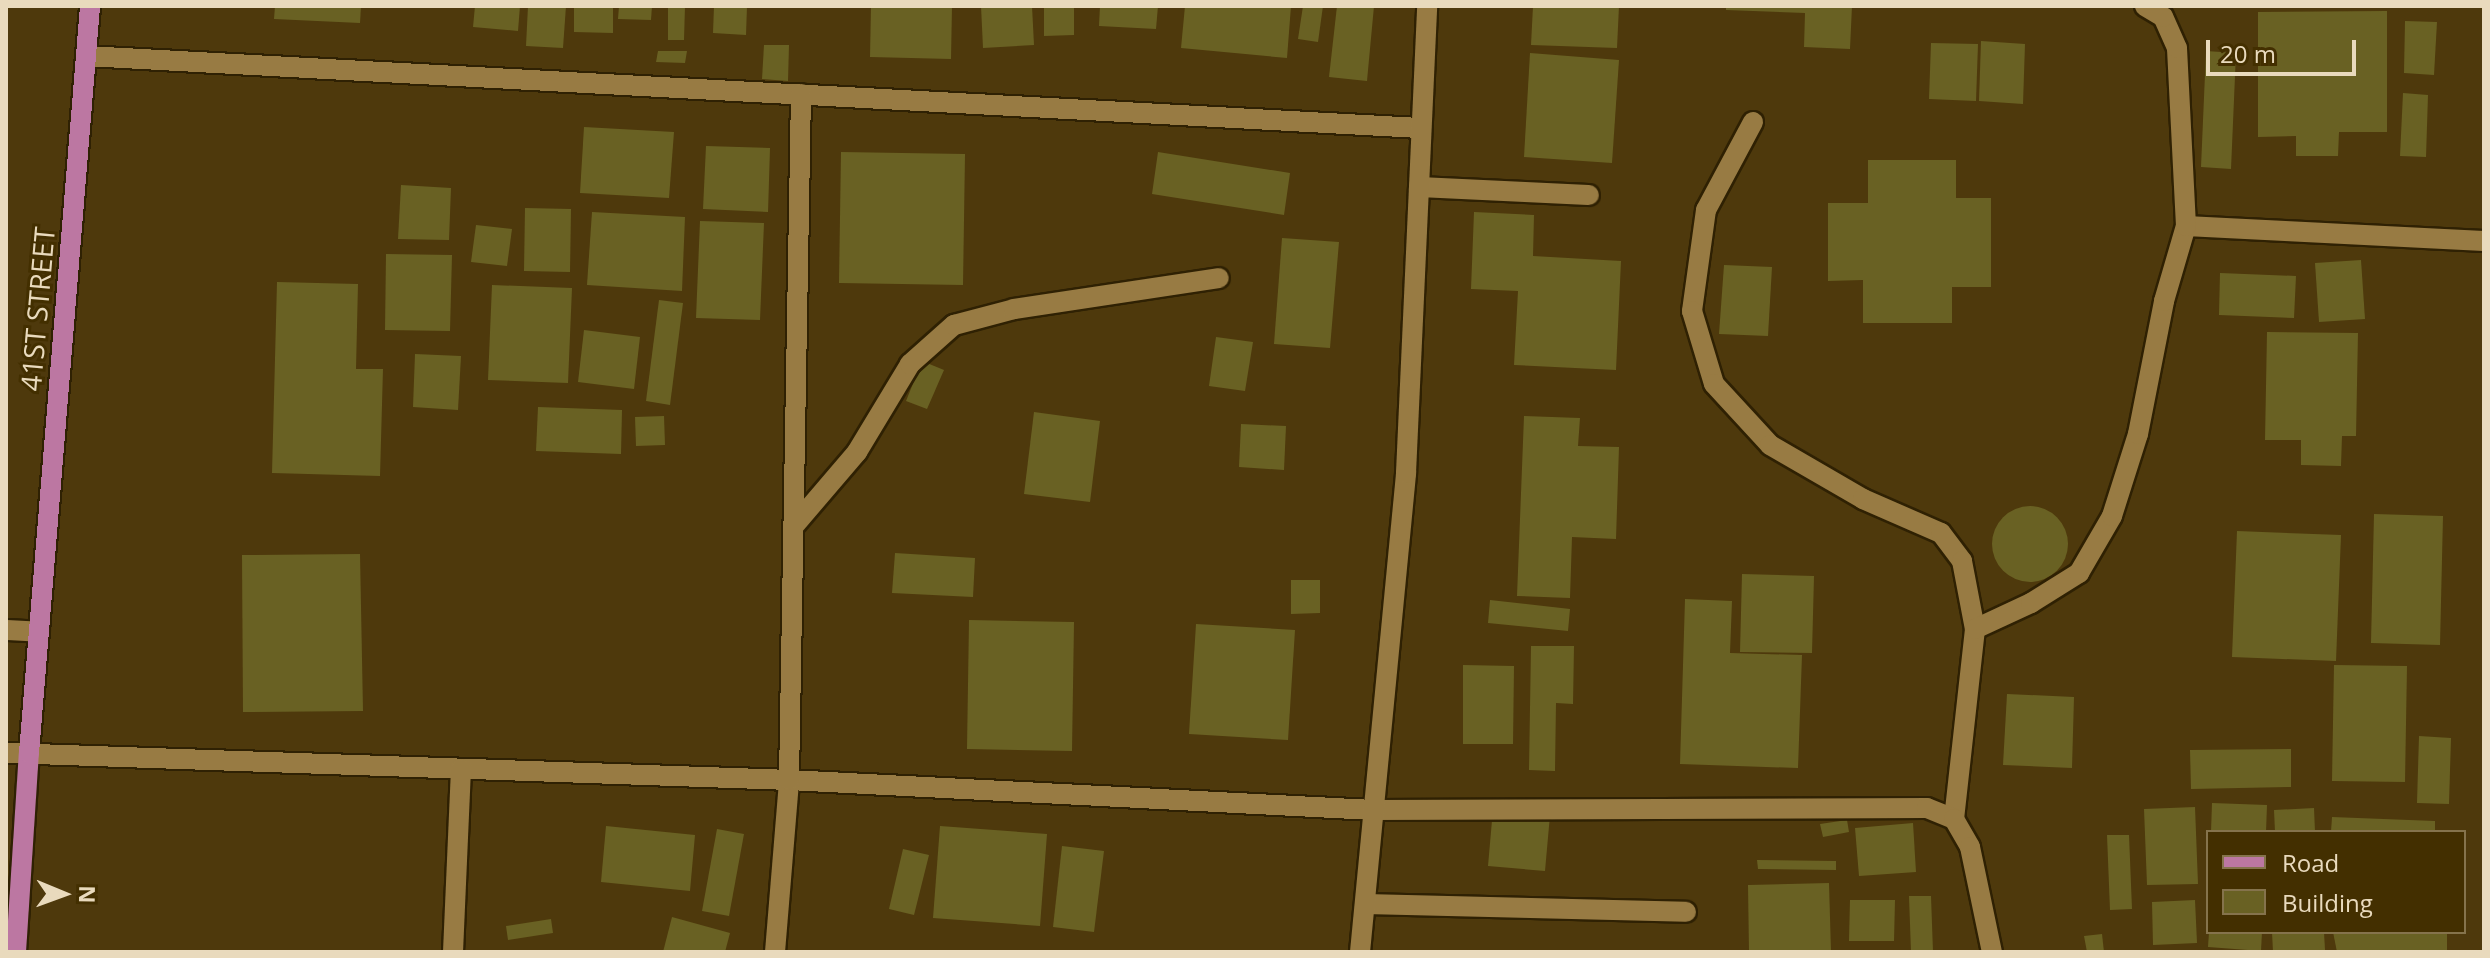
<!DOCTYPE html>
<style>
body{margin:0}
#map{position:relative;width:2490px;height:958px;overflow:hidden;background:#4e390c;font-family:"Open Sans",sans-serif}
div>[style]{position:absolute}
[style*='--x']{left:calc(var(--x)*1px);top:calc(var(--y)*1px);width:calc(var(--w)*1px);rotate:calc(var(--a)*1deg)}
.building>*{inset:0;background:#696123}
.round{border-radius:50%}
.roads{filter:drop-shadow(2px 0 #2f2103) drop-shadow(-2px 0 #2f2103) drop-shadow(0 2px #2f2103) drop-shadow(0 -2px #2f2103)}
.minor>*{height:20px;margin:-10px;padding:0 10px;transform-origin:10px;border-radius:10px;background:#987b43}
.major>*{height:20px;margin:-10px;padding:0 10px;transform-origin:10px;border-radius:10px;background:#bc77a2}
span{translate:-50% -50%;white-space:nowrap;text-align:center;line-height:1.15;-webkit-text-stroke:6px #432f00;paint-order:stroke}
.street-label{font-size:28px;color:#e9dabd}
.frame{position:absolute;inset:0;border:8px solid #e9dabd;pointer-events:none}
.legend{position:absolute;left:2206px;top:830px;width:260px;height:104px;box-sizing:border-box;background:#432f00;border:2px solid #85734c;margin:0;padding:10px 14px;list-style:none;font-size:24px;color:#e9dabd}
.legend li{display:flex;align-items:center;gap:16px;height:40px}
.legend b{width:40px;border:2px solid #85734c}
.north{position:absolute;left:24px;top:854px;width:80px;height:80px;-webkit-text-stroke:6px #432f00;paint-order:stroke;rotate:91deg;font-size:22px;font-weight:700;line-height:32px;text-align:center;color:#e9dabd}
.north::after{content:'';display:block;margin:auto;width:28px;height:36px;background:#e9dabd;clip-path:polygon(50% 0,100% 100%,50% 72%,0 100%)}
.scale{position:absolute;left:2206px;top:40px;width:150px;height:36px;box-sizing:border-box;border:4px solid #e9dabd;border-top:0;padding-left:10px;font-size:24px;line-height:28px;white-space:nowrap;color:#e9dabd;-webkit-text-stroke:6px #432f00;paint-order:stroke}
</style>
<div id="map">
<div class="building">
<div style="clip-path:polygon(275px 6px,361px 6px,360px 23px,274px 19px)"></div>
<div style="clip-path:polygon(475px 6px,520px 6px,518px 31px,473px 27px)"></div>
<div style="clip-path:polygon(528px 6px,566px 6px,563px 48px,526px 46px)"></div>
<div style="clip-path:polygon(574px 6px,613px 6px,613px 33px,574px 32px)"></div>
<div style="clip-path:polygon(619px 6px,652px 6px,651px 20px,618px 19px)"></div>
<div style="clip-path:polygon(668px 6px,685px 6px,684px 40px,668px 40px)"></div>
<div style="clip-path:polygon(714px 6px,747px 6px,746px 35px,713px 33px)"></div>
<div style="clip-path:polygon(871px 6px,952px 6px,951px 59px,870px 57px)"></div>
<div style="clip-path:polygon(981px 6px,1032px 6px,1034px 45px,983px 48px)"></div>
<div style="clip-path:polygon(1044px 6px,1074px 6px,1074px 35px,1044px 36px)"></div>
<div style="clip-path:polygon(1100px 6px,1158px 6px,1156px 29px,1099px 26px)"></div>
<div style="clip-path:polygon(1185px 6px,1291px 6px,1287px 58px,1181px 48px)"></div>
<div style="clip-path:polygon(1303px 6px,1323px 6px,1318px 42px,1298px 39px)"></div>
<div style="clip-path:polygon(1337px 6px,1374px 6px,1367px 81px,1329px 77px)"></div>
<div style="clip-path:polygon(1533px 6px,1619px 6px,1617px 48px,1531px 45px)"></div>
<div style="clip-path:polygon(1726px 6px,1852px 6px,1850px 49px,1804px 47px,1805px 13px,1726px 10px)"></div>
<div style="clip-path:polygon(2387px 11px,2387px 132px,2339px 132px,2338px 156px,2296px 156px,2296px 136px,2258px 137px,2258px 12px)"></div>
<div style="clip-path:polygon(2405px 21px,2437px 22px,2434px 75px,2404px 73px)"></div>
<div style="clip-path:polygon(1981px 41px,2025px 44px,2023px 104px,1979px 101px)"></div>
<div style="clip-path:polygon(1931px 43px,1978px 44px,1976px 101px,1929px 99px)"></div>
<div style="clip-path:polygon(764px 45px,789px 45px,788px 81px,762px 79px)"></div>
<div style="clip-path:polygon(658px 51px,687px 51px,685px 63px,656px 62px)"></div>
<div style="clip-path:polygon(2206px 51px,2236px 53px,2231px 169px,2201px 167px)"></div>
<div style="clip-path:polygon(1530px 53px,1619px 60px,1612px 163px,1524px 157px)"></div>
<div style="clip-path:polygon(2403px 93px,2428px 95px,2426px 157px,2400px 156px)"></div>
<div style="clip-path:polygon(584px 127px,674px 132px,669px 198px,580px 193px)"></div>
<div style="clip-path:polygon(706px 146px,770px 148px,768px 212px,703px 209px)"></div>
<div style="clip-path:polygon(841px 152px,965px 154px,963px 285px,839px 283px)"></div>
<div style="clip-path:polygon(1158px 152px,1290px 173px,1284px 215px,1152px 194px)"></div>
<div style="clip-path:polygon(1868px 160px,1956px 160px,1956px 198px,1991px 198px,1991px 287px,1952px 287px,1952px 323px,1863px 323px,1863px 280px,1828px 281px,1828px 203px,1868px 203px)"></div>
<div style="clip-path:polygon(401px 185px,451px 188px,449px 240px,398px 239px)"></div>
<div style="clip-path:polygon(525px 208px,571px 209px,570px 272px,524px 271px)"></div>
<div style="clip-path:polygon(592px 212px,685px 217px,682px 291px,587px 285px)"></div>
<div style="clip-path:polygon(1474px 212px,1534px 215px,1533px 256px,1621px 261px,1616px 370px,1514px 365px,1518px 291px,1471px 289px)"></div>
<div style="clip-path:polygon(700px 221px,764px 223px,760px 320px,696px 318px)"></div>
<div style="clip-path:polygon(476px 225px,512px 229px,507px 266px,471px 262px)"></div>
<div style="clip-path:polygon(1282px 238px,1339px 242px,1330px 348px,1274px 344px)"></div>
<div style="clip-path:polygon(386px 254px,452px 255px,450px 331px,385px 330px)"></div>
<div style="clip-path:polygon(2361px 260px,2365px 319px,2319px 322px,2315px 263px)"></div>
<div style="clip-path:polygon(1724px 265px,1772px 267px,1768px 336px,1719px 334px)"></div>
<div style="clip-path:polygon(2220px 273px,2296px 276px,2294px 318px,2219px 315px)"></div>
<div style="clip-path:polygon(277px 282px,358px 284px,356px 369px,383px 369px,380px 476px,272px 473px)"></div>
<div style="clip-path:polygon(492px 285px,572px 288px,568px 383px,488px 380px)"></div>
<div style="clip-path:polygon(659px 300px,683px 303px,670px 405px,646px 401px)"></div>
<div style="clip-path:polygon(584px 330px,640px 337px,634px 389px,578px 382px)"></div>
<div style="clip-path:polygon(2267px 332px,2358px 333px,2356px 436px,2342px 436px,2341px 466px,2301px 465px,2301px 440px,2265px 440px)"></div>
<div style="clip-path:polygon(1216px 337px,1253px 342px,1245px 391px,1209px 386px)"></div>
<div style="clip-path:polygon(415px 354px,461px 356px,458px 410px,413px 407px)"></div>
<div style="clip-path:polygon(922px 361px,944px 370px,927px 409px,906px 401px)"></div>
<div style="clip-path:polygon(538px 407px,622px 410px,621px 454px,536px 451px)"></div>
<div style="clip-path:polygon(1034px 412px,1100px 421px,1090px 502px,1024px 494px)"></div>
<div style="clip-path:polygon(664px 416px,665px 445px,636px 446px,635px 417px)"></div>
<div style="clip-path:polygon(1524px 416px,1580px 418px,1578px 446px,1619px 447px,1616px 539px,1572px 537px,1570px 598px,1517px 596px)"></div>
<div style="clip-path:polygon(1241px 424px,1286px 426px,1284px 470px,1239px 467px)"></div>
<div class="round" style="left:1992px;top:506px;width:76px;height:76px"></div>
<div style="clip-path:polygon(2374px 514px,2443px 516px,2440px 645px,2371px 643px)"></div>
<div style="clip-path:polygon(2237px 531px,2341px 535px,2336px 661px,2232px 657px)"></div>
<div style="clip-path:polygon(895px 553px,975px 558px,973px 597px,892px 593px)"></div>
<div style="clip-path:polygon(360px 554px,363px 711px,243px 712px,242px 555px)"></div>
<div style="clip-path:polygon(1742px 574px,1814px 576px,1812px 653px,1740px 652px)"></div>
<div style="clip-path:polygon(1291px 580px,1320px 580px,1320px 613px,1291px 614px)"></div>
<div style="clip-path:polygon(1685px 599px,1732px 601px,1730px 653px,1802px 655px,1798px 768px,1680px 764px)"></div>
<div style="clip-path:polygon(1490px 600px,1570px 609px,1568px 631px,1488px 623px)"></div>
<div style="clip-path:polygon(969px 620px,1074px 622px,1072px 751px,967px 749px)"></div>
<div style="clip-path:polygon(1196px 624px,1295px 630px,1288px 740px,1189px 734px)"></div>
<div style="clip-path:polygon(1531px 646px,1574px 646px,1573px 704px,1556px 703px,1555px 771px,1529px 770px)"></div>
<div style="clip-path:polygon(1463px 665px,1514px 666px,1513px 744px,1463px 744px)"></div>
<div style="clip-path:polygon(2334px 665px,2407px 666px,2405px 782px,2332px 781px)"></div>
<div style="clip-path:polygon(2007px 694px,2074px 697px,2072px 768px,2003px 765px)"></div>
<div style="clip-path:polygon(2419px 736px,2451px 738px,2449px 804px,2417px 803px)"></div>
<div style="clip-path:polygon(2291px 749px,2291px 787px,2191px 789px,2190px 750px)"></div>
<div style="clip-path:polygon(2212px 803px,2267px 805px,2266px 832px,2211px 832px)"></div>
<div style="clip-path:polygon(2195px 807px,2198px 884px,2147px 885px,2144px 809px)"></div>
<div style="clip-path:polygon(2314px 808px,2315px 832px,2275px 832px,2274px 810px)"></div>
<div style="clip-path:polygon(1493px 809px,1550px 815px,1545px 871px,1488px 866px)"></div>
<div style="clip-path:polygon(2332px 817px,2435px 821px,2435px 832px,2331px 832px)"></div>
<div style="clip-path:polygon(1847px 820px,1849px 832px,1823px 837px,1820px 824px)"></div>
<div style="clip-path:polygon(1913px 823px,1916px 872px,1859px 876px,1855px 828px)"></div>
<div style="clip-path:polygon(606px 826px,695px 835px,690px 891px,601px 882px)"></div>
<div style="clip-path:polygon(940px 826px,1047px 834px,1040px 926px,933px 918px)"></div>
<div style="clip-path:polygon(717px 829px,744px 834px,729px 916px,702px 911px)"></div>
<div style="clip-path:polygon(2107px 835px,2129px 835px,2132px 909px,2110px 910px)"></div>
<div style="clip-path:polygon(1062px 846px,1104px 851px,1094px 932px,1053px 927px)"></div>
<div style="clip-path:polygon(903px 849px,929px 855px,914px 915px,889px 909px)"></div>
<div style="clip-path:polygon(1757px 860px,1836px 861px,1836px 870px,1758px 869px)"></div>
<div style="clip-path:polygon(1829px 883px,1831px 952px,1749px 952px,1748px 885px)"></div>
<div style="clip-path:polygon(1909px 896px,1931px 896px,1933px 952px,1911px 952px)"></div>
<div style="clip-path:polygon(1850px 900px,1895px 900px,1894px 941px,1849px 941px)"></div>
<div style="clip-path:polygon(2195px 900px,2197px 943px,2153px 945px,2152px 902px)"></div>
<div style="clip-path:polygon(672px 917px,730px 933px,725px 952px,663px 952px)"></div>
<div style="clip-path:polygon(551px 919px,553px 933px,508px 940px,506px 926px)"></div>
<div style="clip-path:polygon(2209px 932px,2262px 932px,2261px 951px,2208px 947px)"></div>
<div style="clip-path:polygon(2272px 932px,2324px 932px,2325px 950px,2273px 952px)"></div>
<div style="clip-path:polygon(2333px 932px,2447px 932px,2447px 952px,2337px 952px)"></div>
<div style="clip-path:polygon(2102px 934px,2104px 952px,2087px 952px,2084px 936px)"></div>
</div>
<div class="roads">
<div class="minor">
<div style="--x:86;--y:56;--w:1337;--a:3.09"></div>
<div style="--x:1753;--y:122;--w:100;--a:118.1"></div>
<div style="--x:1706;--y:210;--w:102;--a:97.9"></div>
<div style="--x:1692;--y:311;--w:76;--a:73.2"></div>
<div style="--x:1714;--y:384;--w:83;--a:47.4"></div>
<div style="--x:1770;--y:445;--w:108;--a:30.1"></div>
<div style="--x:1863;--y:499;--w:85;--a:23.6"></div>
<div style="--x:1941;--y:533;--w:35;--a:53"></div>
<div style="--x:1962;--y:561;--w:69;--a:79.2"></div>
<div style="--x:1975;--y:629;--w:191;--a:96.3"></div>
<div style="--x:1419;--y:187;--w:170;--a:2.7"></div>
<div style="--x:2186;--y:226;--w:298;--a:2.9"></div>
<div style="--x:793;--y:527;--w:99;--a:-49.5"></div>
<div style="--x:857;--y:452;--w:103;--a:-58.9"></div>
<div style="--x:910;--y:364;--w:59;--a:-41.6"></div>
<div style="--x:954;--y:325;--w:62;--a:-14.9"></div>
<div style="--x:1014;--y:309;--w:207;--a:-8.6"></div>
<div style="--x:1975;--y:629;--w:62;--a:-24.9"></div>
<div style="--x:2031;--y:603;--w:57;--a:-32"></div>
<div style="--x:2079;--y:573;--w:66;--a:-59.9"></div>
<div style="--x:2112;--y:516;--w:86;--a:-72.4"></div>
<div style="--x:2138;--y:434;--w:136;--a:-78.9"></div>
<div style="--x:2164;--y:301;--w:78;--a:-73.7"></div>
<div style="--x:2186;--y:226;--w:178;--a:-92.9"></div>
<div style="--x:2177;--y:48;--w:34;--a:-114"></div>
<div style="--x:2163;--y:17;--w:21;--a:-149"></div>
<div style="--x:6;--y:630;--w:33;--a:3"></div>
<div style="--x:6;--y:753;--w:783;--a:1.97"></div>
<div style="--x:789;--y:780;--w:586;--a:2.94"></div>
<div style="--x:1374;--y:810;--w:553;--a:-0.21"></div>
<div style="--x:1927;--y:808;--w:29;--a:22"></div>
<div style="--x:1954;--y:819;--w:32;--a:60"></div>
<div style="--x:1970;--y:847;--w:107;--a:78.2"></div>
<div style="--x:1365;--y:904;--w:321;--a:1.4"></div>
<div style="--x:453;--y:952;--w:183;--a:-87.5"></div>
<div style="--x:775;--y:952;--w:173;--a:-85.3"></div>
<div style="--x:789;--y:780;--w:686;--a:-89"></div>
<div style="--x:1360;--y:952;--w:481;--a:-84.5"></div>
<div style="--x:1406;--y:473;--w:467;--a:-87.4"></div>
</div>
<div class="major">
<div style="--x:16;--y:952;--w:199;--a:-86.3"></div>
<div style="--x:29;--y:753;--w:749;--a:-85.33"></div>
</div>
</div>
<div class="street-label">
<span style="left:37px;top:309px;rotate:-85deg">41ST STREET</span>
</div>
<div class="frame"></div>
<ul class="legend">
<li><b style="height:10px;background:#bc77a2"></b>Road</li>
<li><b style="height:22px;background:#696123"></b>Building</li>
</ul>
<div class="north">N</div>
<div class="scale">20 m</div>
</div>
